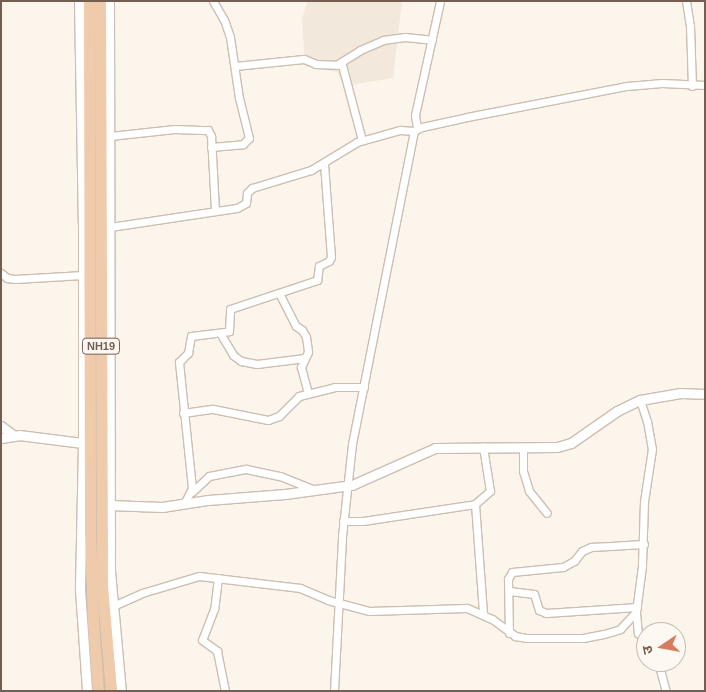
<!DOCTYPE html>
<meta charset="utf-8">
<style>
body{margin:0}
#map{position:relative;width:706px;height:692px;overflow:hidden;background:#fbf5ec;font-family:Arial,"Noto Sans Devanagari",sans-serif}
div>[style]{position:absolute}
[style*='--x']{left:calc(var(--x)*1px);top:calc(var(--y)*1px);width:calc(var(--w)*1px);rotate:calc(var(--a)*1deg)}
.residential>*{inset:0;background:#f2e8db}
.roads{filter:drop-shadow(1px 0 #ccbeb2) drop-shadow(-1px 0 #ccbeb2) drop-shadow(0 1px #ccbeb2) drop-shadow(0 -1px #ccbeb2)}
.minor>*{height:7px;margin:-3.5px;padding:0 3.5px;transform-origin:3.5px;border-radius:3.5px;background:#fff}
.tertiary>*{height:9px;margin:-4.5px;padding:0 4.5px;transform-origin:4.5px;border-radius:4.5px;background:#fff}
.trunk>*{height:11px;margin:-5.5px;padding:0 5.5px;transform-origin:5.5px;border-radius:5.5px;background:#f0cbab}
span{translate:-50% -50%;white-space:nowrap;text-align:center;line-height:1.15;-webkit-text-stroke:4px #fdf9f2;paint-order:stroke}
.shield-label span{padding:1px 4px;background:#fdf9f2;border:1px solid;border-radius:4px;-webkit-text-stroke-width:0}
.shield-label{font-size:11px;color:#745e51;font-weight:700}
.frame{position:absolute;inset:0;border:2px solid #745e51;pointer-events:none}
.north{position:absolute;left:636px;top:622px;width:50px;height:50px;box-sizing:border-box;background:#fdf9f2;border:1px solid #c6bbb2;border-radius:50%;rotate:258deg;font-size:14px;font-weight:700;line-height:20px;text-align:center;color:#745e51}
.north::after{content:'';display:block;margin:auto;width:18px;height:22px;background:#d67d5f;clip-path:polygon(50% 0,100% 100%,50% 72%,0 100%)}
</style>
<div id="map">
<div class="residential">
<div style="clip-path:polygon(308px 1px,402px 1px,393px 78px,344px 86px,337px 72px,305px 66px,302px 18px)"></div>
</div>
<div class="roads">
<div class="minor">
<div style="--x:686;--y:1;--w:25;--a:81"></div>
<div style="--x:690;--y:26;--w:60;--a:88.1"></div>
<div style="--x:338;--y:64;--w:26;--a:-32"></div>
<div style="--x:360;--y:50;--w:25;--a:-23"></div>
<div style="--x:383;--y:40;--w:22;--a:-8"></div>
<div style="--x:405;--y:37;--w:27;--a:6"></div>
<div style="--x:235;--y:66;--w:69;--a:-5.8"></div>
<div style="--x:304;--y:59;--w:13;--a:23"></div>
<div style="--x:316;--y:64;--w:26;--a:2"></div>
<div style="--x:342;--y:65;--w:78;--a:75.1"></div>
<div style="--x:417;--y:128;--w:13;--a:-99"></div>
<div style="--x:415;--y:115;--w:117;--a:-77.6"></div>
<div style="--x:110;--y:136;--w:65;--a:-6.1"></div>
<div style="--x:175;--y:129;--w:33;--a:2"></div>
<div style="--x:208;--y:130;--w:7;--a:63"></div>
<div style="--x:211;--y:136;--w:75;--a:86.9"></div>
<div style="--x:211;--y:147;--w:32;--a:-5"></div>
<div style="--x:243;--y:144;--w:8;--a:-45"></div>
<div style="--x:249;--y:138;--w:41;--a:-104"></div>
<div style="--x:239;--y:98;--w:62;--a:-98.4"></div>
<div style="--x:230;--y:37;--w:18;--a:-109"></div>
<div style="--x:224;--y:20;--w:22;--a:-120"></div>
<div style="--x:110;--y:227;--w:128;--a:-8.5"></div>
<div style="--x:237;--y:208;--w:10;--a:-29"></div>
<div style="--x:246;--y:203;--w:10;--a:-84"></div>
<div style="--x:247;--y:193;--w:7;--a:-45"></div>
<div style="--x:252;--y:188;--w:62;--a:-17"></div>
<div style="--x:311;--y:170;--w:54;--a:-31.3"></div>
<div style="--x:357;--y:142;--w:45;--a:-15.6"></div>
<div style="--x:400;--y:130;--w:14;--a:4"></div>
<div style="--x:1;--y:273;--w:8;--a:40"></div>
<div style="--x:7;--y:278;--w:8;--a:7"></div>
<div style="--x:15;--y:279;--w:68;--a:-3.4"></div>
<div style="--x:279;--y:293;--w:37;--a:63"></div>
<div style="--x:296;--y:326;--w:7;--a:34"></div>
<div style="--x:302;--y:330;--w:8;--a:60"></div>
<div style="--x:306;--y:337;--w:15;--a:82"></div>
<div style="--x:308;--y:352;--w:17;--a:115"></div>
<div style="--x:301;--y:367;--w:27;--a:75"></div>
<div style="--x:220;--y:333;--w:26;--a:59"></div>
<div style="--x:233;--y:355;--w:10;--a:37"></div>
<div style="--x:241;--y:361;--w:16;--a:11"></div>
<div style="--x:257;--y:364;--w:48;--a:-7.1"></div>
<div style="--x:640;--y:400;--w:22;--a:72"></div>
<div style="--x:647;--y:421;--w:28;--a:80"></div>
<div style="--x:652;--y:449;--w:53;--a:98.7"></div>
<div style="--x:644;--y:501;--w:65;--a:91.8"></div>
<div style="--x:642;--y:566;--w:46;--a:97.4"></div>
<div style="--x:636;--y:612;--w:21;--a:85"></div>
<div style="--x:638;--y:633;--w:12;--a:48"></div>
<div style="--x:183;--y:413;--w:30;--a:-8"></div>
<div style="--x:213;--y:409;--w:56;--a:11.3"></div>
<div style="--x:268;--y:420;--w:12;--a:-20"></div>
<div style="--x:279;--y:416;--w:28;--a:-45"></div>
<div style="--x:299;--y:396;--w:36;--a:-14"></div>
<div style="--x:334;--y:387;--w:30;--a:0"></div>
<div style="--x:523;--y:449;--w:22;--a:90"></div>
<div style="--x:523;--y:471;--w:21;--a:73"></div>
<div style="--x:529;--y:491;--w:28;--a:51"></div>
<div style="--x:192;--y:492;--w:23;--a:-43"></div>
<div style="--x:209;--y:476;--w:38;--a:-11"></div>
<div style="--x:246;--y:469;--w:35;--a:12"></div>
<div style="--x:280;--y:476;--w:37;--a:22"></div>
<div style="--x:184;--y:504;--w:18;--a:-63"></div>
<div style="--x:192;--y:488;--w:127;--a:-95.9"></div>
<div style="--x:179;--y:362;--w:13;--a:-45"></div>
<div style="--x:188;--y:353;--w:17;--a:-80"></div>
<div style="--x:191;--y:336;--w:38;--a:-7"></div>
<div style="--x:229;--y:331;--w:22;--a:-87"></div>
<div style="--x:230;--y:309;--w:92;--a:-18.4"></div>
<div style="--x:317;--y:280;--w:14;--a:-82"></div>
<div style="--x:319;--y:266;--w:11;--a:-27"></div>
<div style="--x:329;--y:261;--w:4;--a:-63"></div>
<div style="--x:331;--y:257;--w:94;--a:-94.3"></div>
<div style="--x:475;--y:504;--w:110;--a:85.8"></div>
<div style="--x:343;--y:521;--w:20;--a:0"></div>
<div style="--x:363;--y:521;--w:113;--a:-8.6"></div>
<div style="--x:475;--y:504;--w:20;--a:-41"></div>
<div style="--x:490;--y:491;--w:45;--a:-99"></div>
<div style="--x:218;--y:578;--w:31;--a:97"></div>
<div style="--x:214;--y:609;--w:33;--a:111"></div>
<div style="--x:202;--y:640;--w:19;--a:36"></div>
<div style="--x:217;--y:651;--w:41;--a:78.7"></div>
<div style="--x:509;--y:591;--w:25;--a:7"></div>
<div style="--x:534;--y:594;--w:17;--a:73"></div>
<div style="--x:539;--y:610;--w:8;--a:23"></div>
<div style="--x:546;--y:613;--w:91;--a:-3.8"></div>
<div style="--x:113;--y:606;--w:32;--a:-24"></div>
<div style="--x:142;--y:593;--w:59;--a:-16.6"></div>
<div style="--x:199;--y:576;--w:102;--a:6.8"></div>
<div style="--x:300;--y:588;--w:30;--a:23"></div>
<div style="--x:328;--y:600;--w:42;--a:15"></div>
<div style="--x:369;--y:611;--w:98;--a:-1.8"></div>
<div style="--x:467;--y:608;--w:27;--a:24"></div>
<div style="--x:492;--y:619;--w:29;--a:36"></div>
<div style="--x:515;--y:636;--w:11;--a:10"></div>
<div style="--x:526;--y:638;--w:57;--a:0"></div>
<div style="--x:583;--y:638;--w:21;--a:-11"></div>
<div style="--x:604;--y:634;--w:17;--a:-17"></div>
<div style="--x:620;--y:629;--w:23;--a:-47"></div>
<div style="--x:509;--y:633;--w:54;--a:-91.1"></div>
<div style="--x:508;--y:579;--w:8;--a:-60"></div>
<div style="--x:512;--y:572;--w:51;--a:-5.6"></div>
<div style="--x:563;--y:567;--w:13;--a:-29"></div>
<div style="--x:574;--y:561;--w:13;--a:-51"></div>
<div style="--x:582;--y:551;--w:10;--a:-24"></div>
<div style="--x:591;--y:547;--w:53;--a:-3.2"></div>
<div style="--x:658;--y:662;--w:30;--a:75"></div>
<div style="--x:334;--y:691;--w:155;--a:-87"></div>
<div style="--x:342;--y:536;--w:93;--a:-83.8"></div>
<div style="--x:352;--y:444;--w:319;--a:-78.8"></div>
<div style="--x:414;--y:131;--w:9;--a:-27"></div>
<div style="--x:422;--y:127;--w:46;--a:-12.5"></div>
<div style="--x:467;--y:117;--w:163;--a:-11"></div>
<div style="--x:627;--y:86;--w:35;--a:-5"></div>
<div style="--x:662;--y:83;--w:43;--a:2.7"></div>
</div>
<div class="tertiary">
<div style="--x:79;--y:1;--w:222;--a:89"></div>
<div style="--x:83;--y:223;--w:220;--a:90"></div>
<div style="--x:83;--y:443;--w:147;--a:91.2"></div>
<div style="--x:80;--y:590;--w:101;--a:86"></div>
<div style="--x:109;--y:1;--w:570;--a:89.9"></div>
<div style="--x:110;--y:571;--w:121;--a:84.8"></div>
<div style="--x:1;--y:426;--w:15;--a:37"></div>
<div style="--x:1;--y:438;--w:18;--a:-9"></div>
<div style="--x:19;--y:435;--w:64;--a:7.1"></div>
<div style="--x:109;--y:505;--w:53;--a:2.2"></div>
<div style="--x:162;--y:507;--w:47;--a:-8.7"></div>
<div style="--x:208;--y:500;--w:77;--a:-4.5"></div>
<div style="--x:285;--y:494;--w:68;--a:-7.7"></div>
<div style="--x:352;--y:485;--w:91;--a:-24"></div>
<div style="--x:435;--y:448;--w:122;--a:-0.5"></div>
<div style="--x:557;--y:447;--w:15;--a:-16"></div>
<div style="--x:571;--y:443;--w:56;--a:-34.8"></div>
<div style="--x:617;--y:411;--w:25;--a:-26"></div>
<div style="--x:640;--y:400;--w:41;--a:-9.9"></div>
<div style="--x:680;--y:393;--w:25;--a:2"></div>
</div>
<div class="trunk">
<div style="--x:89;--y:1;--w:530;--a:89.89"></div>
<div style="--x:90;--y:531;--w:91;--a:88.1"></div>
<div style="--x:93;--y:622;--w:69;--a:85.9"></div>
<div style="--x:100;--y:1;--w:585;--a:89.8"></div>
<div style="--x:102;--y:586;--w:105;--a:85.1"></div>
</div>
</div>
<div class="shield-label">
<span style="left:101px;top:346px">NH19</span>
</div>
<div class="frame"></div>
<div class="north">उ</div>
</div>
